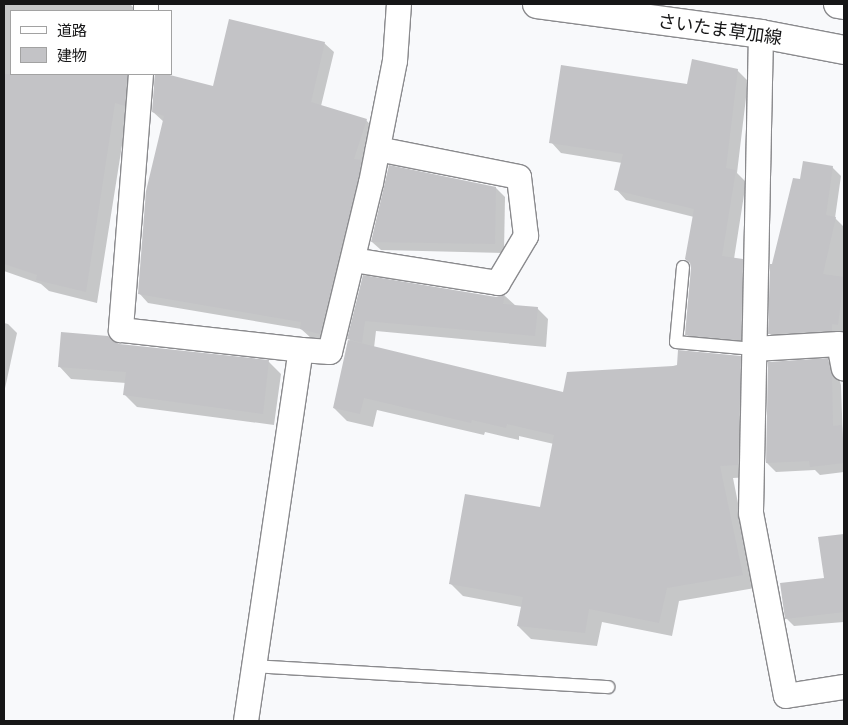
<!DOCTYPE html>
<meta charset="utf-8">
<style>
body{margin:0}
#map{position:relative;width:848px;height:725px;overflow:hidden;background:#f8f9fb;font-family:"Playfair Display","Noto Sans JP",serif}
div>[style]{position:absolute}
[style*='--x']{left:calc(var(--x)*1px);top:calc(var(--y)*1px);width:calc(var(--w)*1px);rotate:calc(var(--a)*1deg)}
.shadow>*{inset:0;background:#0003}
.building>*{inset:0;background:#c3c3c6}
.roads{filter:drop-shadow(1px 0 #8a8a8d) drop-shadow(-1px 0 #8a8a8d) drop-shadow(0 1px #8a8a8d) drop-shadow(0 -1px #8a8a8d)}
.lane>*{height:12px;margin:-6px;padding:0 6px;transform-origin:6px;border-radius:6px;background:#fff}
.street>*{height:24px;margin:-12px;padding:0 12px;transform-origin:12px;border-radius:12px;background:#fff}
.primary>*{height:28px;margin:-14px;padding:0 14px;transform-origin:14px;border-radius:14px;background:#fff}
span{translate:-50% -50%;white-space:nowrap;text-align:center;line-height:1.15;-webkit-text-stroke:4px #fff;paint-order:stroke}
.street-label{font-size:18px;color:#161617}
.frame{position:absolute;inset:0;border:5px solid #161617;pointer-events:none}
.legend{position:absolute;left:10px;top:10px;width:162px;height:65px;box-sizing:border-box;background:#fff;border:1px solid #a2a2a2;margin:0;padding:6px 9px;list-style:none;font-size:15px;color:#161617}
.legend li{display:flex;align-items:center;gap:10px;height:25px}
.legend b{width:25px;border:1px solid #a2a2a2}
</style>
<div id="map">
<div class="shadow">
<div style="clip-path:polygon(4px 4px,130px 4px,137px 11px,11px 11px,11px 74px,138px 74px,127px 114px,97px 303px,49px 291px,41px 284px,4px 271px)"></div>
<div style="clip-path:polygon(324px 43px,334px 52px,321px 106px,366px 120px,375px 130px,329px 342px,311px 338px,301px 329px,148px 303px,139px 293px,164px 122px,153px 112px,155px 74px,214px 87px)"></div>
<div style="clip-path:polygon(737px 70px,748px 81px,737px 173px,746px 182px,734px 259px,742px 260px,753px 271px,751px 350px,697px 345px,686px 334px,692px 268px,694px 217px,626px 200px,616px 189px,622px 163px,561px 153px,551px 142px,688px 85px)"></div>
<div style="clip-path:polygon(832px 167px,841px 176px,835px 218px,844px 227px,844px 333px,779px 343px,770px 334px,773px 266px,801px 180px)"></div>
<div style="clip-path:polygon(496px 188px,505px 197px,504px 253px,381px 250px,372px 242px)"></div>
<div style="clip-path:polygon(364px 277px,496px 298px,505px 296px,516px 306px,537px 308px,548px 319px,546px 347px,376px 331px,374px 348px,564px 394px,673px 367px,740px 357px,753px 370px,751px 477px,733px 478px,755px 588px,679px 601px,672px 636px,602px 622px,597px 646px,531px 639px,518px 626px,522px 607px,463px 596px,450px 583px,541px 509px,554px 444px,519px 436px,519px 440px,485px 432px,484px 435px,377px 410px,373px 427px,347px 421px,334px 408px)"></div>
<div style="clip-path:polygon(4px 323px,8px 324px,17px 333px,4px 393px)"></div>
<div style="clip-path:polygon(119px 345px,269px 362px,281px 374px,274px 425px,137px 407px,125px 395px,126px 383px,71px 379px,59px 366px)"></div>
<div style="clip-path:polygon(827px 360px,836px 369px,841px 385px,844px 472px,820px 475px,815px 470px,776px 472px,767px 463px,769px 363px)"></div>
<div style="clip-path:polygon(844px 535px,844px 622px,794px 626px,786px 618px,825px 579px,820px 538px)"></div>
</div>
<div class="building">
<div style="clip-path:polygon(229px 19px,325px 42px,311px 102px,367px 119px,354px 159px,362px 160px,358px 180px,320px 334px,300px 329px,301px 322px,138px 294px,146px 191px,164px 116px,152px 112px,155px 74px,166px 74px,213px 86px)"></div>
<div style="clip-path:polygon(692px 59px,738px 69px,726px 168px,736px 170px,722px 256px,743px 259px,741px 340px,685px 335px,691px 268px,690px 263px,685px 259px,694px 209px,614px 190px,623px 154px,549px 143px,561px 65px,687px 84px)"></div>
<div style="clip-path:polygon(4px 74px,127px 74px,125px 106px,115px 103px,86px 292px,36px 280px,37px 275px,4px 264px)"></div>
<div style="clip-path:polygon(803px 161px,833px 166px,826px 215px,836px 217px,823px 274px,844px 277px,838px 325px,832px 324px,832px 331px,768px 334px,770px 264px,772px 264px,793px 178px,800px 179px)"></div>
<div style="clip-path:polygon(389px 165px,496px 187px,495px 244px,371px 242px)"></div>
<div style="clip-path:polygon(363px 275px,496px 297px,505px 294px,503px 304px,538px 307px,535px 336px,365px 321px,362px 343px,347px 339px)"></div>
<div style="clip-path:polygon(61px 332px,108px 336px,119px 344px,269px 360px,263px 414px,123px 395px,126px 372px,58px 367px)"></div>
<div style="clip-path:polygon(348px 340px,563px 392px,567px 372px,673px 366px,677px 365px,678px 350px,741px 356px,738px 465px,720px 466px,743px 575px,667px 588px,659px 623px,589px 609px,585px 633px,517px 626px,523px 597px,449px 584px,465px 494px,540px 507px,554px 435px,507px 424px,506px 428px,472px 420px,471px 423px,364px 398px,360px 414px,333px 408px)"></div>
<div style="clip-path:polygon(828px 358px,832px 376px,833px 426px,842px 425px,844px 463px,810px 467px,809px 461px,766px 463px,768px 362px)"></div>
<div style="clip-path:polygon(844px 534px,844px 612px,785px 619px,780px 583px,824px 578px,818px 537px)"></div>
</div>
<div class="roads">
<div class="lane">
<div style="--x:683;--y:267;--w:75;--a:95.3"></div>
<div style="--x:676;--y:342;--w:78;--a:5.1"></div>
<div style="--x:254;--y:666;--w:355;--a:3.4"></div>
</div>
<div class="street">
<div style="--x:146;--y:11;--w:7;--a:-90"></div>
<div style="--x:761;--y:34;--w:479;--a:91.2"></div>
<div style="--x:751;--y:513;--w:186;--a:79.2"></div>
<div style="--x:786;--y:696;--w:59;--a:-8.8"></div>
<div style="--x:141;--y:74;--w:257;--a:94.5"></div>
<div style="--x:121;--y:330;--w:181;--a:6.3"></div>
<div style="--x:353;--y:260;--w:147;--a:9"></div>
<div style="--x:498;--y:283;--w:55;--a:-59.2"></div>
<div style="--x:526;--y:236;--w:59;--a:-96.8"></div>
<div style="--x:519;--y:177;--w:144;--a:-168.8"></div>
<div style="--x:754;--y:349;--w:85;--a:-3.4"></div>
<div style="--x:839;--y:344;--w:25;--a:79"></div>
<div style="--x:246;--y:721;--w:375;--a:-81.6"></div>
<div style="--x:301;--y:350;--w:29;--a:4"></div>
<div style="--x:330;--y:352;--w:174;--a:-76.4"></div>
<div style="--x:371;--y:183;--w:124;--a:-78.9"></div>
<div style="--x:395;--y:61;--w:57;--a:-86"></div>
</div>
<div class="primary">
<div style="--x:537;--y:4;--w:226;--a:7.6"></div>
<div style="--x:761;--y:34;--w:85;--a:10.9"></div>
<div style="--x:838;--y:4;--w:6;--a:9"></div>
</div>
</div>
<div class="street-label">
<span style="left:720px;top:29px;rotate:8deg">さいたま草加線</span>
</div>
<div class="frame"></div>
<ul class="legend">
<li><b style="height:6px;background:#fff"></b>道路</li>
<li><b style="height:14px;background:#c3c3c6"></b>建物</li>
</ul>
</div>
